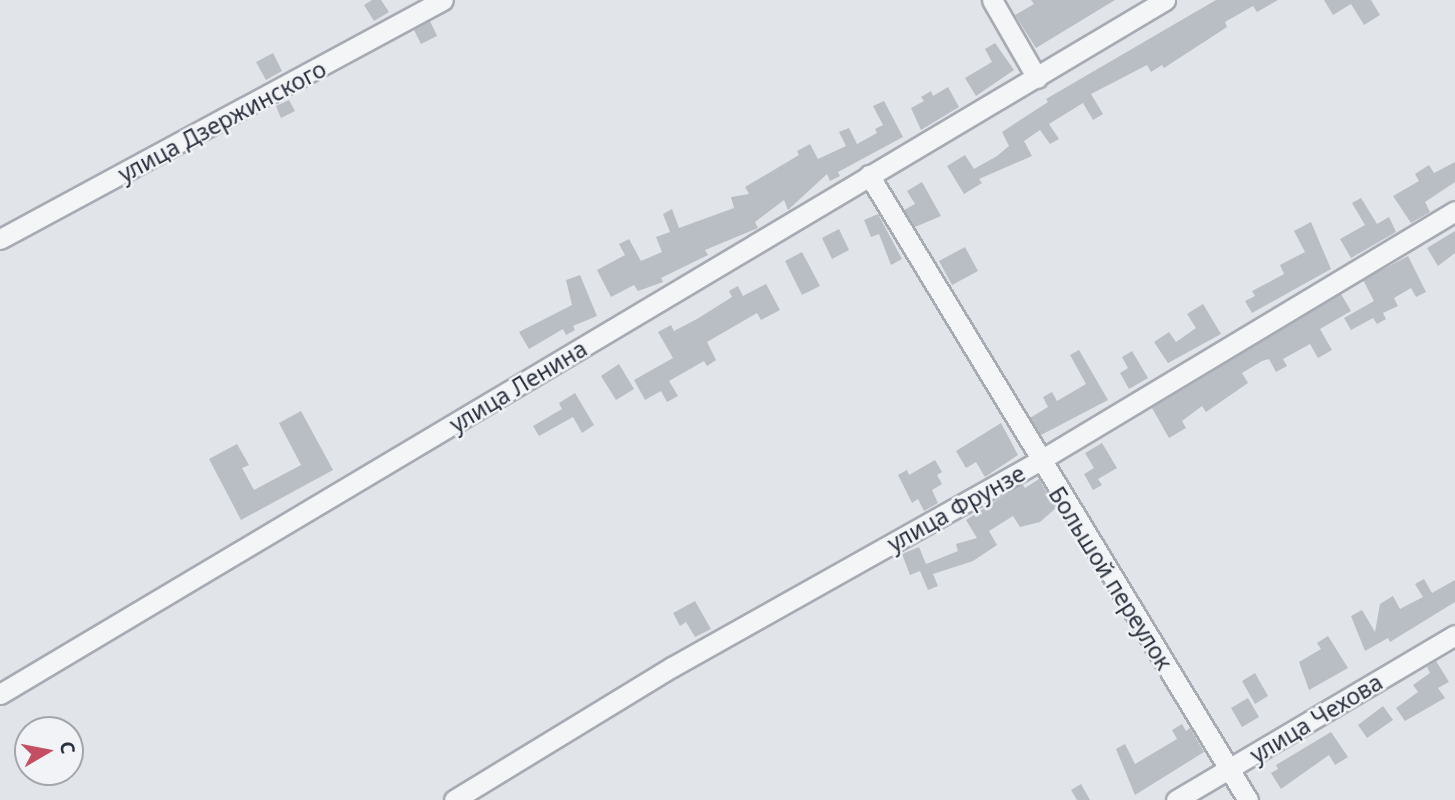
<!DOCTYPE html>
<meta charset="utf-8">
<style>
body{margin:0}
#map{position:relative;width:1455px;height:800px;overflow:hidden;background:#e1e4e9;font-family:"Noto Sans",sans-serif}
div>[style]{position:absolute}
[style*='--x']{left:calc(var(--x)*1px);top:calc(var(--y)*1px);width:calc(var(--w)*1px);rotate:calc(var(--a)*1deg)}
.building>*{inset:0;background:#b9bec5}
.roads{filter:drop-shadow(2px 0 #a7abb3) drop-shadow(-2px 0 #a7abb3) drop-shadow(0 2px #a7abb3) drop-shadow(0 -2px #a7abb3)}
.minor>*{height:19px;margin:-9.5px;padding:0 9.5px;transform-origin:9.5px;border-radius:9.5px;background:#f4f5f7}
span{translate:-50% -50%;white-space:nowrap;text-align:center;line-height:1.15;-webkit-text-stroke:5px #f1f3f6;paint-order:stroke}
.street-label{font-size:23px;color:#2b323f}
.north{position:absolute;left:14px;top:716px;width:70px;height:70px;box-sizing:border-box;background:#f1f3f6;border:2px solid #a2a6ad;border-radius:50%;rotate:80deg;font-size:19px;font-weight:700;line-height:28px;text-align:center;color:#2b323f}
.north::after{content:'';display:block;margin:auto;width:24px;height:32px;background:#c54f62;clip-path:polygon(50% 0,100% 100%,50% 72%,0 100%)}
</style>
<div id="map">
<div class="building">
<div style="clip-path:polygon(372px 0,381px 0,389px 12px,374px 21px,364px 5px)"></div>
<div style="clip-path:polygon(1031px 0,1115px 0,1036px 48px,1015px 15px,1034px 4px)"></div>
<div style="clip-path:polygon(1216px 0,1278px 0,1257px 12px,1253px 6px,1225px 22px,1227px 27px,1164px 68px,1162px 65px,1151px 72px,1147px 65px,1091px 94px,1103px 114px,1093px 120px,1083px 103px,1049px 124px,1059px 139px,1050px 144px,1040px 130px,1024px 141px,1032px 156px,979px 179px,982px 183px,964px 194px,947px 166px,965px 155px,974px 169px,997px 156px,1009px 146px,1002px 132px,1048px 102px,1046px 99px)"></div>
<div style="clip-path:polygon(1324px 0,1371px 0,1380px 15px,1364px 25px,1351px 4px,1333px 15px)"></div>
<div style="clip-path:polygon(430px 21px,437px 36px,421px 44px,414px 30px)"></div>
<div style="clip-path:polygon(995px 43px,1014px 70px,976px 96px,965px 78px,992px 62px,985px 49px)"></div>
<div style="clip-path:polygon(273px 53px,282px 71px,266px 80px,256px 62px)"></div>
<div style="clip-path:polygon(948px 87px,959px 107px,921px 130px,911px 108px,924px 101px,921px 97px,931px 91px,933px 96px)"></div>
<div style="clip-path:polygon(289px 100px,295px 111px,281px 118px,276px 106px)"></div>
<div style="clip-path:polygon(884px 101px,903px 137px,838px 172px,840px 176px,830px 181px,827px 174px,788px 210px,784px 200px,755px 222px,758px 228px,705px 250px,708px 255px,661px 278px,663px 282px,638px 291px,634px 285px,611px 297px,597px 270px,625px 255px,619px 244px,629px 239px,641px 261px,662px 252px,656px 237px,670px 232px,663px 214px,672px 209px,679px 228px,734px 208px,731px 197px,749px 194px,745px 187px,799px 155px,797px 151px,810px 144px,818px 159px,846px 146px,839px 132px,849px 128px,857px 144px,877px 133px,875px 129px,883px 125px,873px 106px)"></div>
<div style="clip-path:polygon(1455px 162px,1455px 182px,1425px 202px,1430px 212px,1411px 223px,1393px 196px,1419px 181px,1415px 174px,1429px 165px,1434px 173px)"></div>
<div style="clip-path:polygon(922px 182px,941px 216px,915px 227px,904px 210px,915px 204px,907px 191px)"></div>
<div style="clip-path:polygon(1361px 198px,1377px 224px,1389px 217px,1396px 232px,1351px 258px,1340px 239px,1365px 225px,1352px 203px)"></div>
<div style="clip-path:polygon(878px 214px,902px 259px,891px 265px,879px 234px,871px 237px,864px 220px)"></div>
<div style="clip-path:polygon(1311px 222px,1331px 269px,1252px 313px,1245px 301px,1255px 296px,1252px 291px,1284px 274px,1280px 265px,1305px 252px,1294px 231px)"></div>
<div style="clip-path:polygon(839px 229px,849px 250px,832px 259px,822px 238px)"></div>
<div style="clip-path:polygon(1455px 231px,1455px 253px,1438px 266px,1427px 248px)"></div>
<div style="clip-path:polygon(965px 247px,978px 271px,952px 285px,939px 261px)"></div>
<div style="clip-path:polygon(802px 252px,820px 286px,802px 295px,785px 261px)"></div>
<div style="clip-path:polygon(1408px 256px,1426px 292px,1416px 297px,1411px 288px,1394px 298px,1398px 306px,1383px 313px,1386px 319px,1377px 324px,1373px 318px,1351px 330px,1344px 318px,1374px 301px,1363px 280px)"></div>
<div style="clip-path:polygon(580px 275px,597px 316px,573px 326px,575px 330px,566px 335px,563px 329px,529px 349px,519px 332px,572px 305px,566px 280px)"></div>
<div style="clip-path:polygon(766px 284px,780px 310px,761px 320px,757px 313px,707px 342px,716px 360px,707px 366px,704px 361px,669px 381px,678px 396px,667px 402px,661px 391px,645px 400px,634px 380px,673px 358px,658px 332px,671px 325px,674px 331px,697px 319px,732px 297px,729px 291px,738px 286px,743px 296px)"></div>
<div style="clip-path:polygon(1341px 294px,1351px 311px,1320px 329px,1332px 350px,1318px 358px,1310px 344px,1283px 359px,1287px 366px,1276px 372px,1269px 359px,1262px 361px,1242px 373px,1248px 383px,1206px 412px,1202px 406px,1182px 421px,1186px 428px,1169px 438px,1152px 408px)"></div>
<div style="clip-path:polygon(1203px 304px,1221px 334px,1168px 363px,1154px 342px,1169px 332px,1176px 342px,1196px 328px,1187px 314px)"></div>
<div style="clip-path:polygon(1079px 350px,1108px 400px,1041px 435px,1030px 418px,1048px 407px,1043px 397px,1052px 392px,1057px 401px,1086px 384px,1070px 355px)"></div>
<div style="clip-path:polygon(1132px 351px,1148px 378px,1129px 389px,1120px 373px,1128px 368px,1122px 357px)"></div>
<div style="clip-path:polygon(619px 364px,634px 389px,616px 400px,601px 376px)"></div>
<div style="clip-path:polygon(575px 393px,594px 425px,582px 433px,573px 417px,539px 436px,533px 426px,562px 409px,559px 403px)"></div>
<div style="clip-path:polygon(301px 411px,333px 470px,241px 520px,209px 459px,237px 444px,249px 465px,242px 468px,254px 490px,301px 465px,279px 423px)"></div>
<div style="clip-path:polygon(1001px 423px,1018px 455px,985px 477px,976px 462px,966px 468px,956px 451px)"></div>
<div style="clip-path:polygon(1102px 443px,1117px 468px,1098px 479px,1102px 485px,1093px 490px,1084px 474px,1094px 468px,1085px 453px)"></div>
<div style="clip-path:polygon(935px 460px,942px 472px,937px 475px,942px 484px,932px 490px,938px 503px,924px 511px,918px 499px,912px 503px,898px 475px,907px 470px,909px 475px)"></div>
<div style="clip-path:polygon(1039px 479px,1056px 508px,1040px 522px,1020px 527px,1013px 516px,989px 531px,997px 545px,973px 561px,933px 574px,938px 586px,928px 590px,920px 571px,910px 575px,902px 554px,919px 547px,926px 564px,958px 551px,956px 544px,977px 538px,966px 520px,1022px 484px,1025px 488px)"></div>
<div style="clip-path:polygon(1424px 579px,1432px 593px,1455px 580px,1455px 602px,1390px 642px,1388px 638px,1365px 651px,1351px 616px,1362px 610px,1375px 632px,1380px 604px,1393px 596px,1400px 609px,1423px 597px,1415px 584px)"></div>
<div style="clip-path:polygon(695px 601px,711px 629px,695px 637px,686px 622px,680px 626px,673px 613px)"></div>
<div style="clip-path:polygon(1328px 636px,1348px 668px,1309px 690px,1299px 662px,1321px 649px,1317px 643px)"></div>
<div style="clip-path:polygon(1436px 661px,1449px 682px,1438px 688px,1445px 698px,1405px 721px,1396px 708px,1418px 692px,1413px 685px,1430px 673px,1427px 667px)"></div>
<div style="clip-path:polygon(1255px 673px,1268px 696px,1255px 704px,1242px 681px)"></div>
<div style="clip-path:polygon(1248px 698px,1259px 717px,1242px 727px,1231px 708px)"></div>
<div style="clip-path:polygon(1383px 706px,1393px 720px,1367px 738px,1358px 725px)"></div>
<div style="clip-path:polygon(1182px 724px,1186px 731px,1190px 728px,1204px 752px,1135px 795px,1116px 749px,1125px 744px,1135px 764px,1177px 739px,1172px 730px)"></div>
<div style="clip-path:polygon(1331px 732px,1348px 757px,1335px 765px,1329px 755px,1281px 789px,1271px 773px,1278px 769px,1276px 765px)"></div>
<div style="clip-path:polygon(1081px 784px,1090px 800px,1077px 800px,1071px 790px)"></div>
</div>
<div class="roads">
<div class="minor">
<div style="--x:992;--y:0;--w:90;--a:60"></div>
<div style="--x:869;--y:175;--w:731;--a:58.77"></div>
<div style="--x:0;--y:239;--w:503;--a:-28.35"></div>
<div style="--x:0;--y:694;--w:1356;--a:-30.78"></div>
<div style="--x:454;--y:800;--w:255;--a:-31.4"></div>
<div style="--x:672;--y:667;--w:421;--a:-29.3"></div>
<div style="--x:1039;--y:461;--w:485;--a:-31"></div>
<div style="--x:1176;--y:800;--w:324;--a:-30.6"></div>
</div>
</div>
<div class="street-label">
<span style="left:222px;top:121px;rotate:-28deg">улица Дзержинского</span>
<span style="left:518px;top:386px;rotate:-31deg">улица Ленина</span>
<span style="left:956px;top:508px;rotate:-29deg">улица Фрунзе</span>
<span style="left:1111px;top:578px;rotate:58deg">Большой переулок</span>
<span style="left:1316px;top:718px;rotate:-31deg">улица Чехова</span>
</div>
<div class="north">С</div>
</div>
